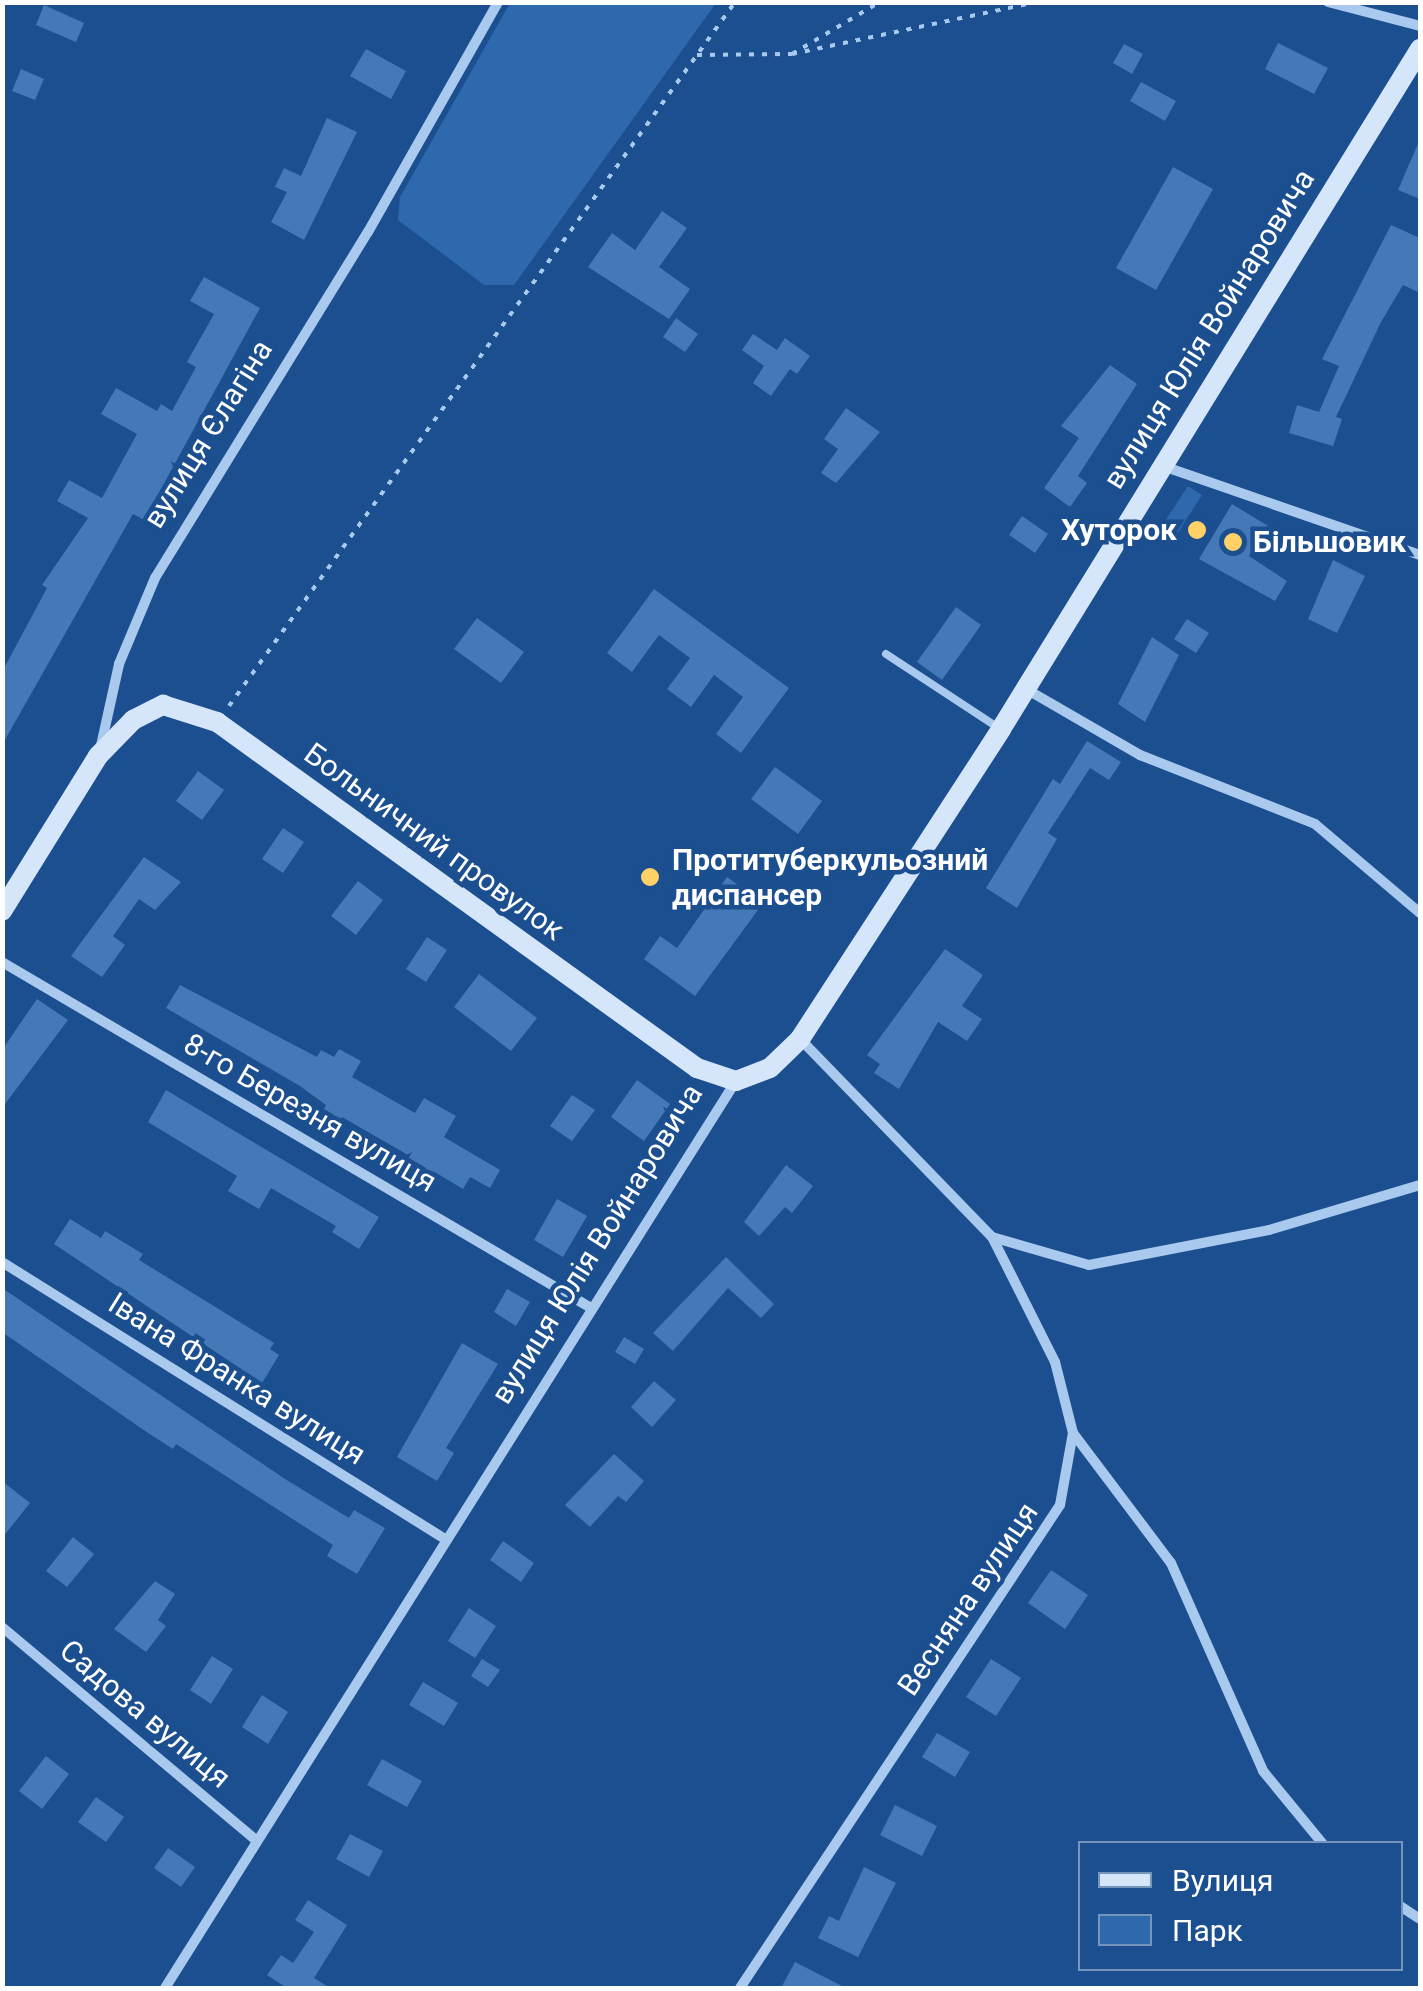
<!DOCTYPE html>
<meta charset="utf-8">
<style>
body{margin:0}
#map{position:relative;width:1423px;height:1991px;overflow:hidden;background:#1b4f8f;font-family:Roboto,sans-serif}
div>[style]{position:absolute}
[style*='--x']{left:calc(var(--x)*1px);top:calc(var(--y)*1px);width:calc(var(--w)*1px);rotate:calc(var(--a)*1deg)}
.green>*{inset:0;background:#2e69ad}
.building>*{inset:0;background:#4478b7}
.path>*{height:4px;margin-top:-2px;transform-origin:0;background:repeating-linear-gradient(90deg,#a9c9ee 0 5px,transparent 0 13px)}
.service>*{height:8px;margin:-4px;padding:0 4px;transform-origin:4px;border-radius:4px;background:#a9c9ee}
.minor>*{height:10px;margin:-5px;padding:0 5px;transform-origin:5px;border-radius:5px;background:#a9c9ee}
.secondary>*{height:20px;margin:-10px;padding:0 10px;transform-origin:10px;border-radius:10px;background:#d6e6fa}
.dots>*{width:28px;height:28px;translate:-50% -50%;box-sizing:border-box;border:5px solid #1b4f8f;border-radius:50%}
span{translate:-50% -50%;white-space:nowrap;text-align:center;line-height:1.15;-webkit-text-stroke:9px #1b4f8f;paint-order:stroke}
.street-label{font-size:30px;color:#fff}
.poi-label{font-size:30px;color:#fff;font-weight:700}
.right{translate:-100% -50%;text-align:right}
.left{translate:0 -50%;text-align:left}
.frame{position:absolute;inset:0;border:5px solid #fff;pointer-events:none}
.legend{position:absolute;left:1078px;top:1841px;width:325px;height:130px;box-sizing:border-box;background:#1b4f8f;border:2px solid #7695bc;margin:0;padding:12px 18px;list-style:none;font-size:30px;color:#fff}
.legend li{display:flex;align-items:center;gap:20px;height:50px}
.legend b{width:50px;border:2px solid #7695bc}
</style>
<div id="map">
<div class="green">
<div style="clip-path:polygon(510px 3px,716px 3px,514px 285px,484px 285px,398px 220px,400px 197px)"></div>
<div style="clip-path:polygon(1188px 486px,1202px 495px,1172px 542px,1157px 533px)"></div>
</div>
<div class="building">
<div style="clip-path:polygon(44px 5px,84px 23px,76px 42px,36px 25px)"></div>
<div style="clip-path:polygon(1278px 43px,1328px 68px,1314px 94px,1265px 69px)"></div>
<div style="clip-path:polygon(1124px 44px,1143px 54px,1132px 74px,1113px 63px)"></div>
<div style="clip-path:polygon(366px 49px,406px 71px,391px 99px,350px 76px)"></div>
<div style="clip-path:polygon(21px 69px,44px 79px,35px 100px,12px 91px)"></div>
<div style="clip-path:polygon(1141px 82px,1176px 101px,1165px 121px,1130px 101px)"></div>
<div style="clip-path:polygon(327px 118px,357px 132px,304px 240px,271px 222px,287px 192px,275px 187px,284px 168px,301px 176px)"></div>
<div style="clip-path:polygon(1420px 139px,1420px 199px,1398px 190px)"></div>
<div style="clip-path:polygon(1173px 167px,1213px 189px,1156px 290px,1116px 268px)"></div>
<div style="clip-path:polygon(662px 211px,687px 228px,659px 267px,690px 289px,669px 319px,588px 267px,612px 233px,635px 250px)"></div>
<div style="clip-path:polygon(1391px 225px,1420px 238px,1420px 293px,1403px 285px,1381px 322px,1336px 417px,1342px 419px,1333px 446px,1289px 433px,1297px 405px,1319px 412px,1339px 366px,1322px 359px)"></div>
<div style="clip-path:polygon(204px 277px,260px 308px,144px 520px,133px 514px,2px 745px,2px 672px,47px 588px,42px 585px,88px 518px,57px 501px,69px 480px,102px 498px,137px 434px,101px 414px,116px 388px,157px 411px,161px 404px,172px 411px,196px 367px,187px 362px,214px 314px,190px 301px)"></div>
<div style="clip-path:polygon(676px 318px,698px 334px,685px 352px,663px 337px)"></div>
<div style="clip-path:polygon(753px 334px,777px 350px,785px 338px,810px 356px,797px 374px,790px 369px,771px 396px,753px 383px,764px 366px,742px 350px)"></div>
<div style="clip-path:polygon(1110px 365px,1137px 384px,1078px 476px,1087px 483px,1070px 507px,1044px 488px,1079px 438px,1061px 426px)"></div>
<div style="clip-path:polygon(846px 408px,880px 432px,836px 483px,821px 473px,838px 449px,824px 439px)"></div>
<div style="clip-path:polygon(1232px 504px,1268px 526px,1249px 556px,1287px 581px,1275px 601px,1199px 559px)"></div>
<div style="clip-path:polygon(1022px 516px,1048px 534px,1035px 553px,1009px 535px)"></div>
<div style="clip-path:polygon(1333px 560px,1365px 576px,1337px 633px,1308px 619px)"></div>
<div style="clip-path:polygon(654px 589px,789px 688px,741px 753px,716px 734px,743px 697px,714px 675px,691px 707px,667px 689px,690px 658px,659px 635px,632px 672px,607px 653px)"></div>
<div style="clip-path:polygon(956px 607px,981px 625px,942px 680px,917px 662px)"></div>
<div style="clip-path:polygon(477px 618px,524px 652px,501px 683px,454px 649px)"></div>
<div style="clip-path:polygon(1187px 619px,1209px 633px,1196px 653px,1174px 639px)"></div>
<div style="clip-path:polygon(1152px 637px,1179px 655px,1145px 722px,1118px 704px)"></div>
<div style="clip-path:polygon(1087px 741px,1121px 762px,1109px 780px,1090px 768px,1048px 833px,1057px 839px,1017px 908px,986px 888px,1053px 779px,1060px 784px)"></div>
<div style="clip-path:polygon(775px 767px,822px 801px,798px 834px,751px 799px)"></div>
<div style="clip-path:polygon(198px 771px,224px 790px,202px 820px,176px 801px)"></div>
<div style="clip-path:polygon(283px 828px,304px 842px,283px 873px,262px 859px)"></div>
<div style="clip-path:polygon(144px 857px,181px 882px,155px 910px,139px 899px,113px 936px,125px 945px,102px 977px,71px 956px)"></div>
<div style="clip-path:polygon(727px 877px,763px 903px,695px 996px,644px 959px,660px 936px,677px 948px)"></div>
<div style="clip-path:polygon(358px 881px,383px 900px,356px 935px,331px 916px)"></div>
<div style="clip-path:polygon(427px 937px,447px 950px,426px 982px,406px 969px)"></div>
<div style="clip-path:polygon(945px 949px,983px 975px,962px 1006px,982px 1019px,967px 1041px,938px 1022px,899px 1089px,874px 1073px,880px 1064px,867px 1055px)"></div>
<div style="clip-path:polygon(479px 974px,537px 1018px,511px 1051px,454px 1007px)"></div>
<div style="clip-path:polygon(180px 985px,317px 1057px,321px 1050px,334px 1057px,339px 1049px,361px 1061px,352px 1077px,415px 1113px,424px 1098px,456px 1116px,444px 1137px,500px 1170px,490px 1188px,470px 1177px,463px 1189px,433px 1171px,428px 1179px,403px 1164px,408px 1155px,342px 1117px,337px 1125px,320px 1116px,326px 1105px,300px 1086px,166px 1008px)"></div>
<div style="clip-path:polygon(37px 999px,68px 1020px,2px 1108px,2px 1050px)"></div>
<div style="clip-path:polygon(637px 1080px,670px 1104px,644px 1141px,611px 1117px)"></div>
<div style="clip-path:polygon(166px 1090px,379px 1217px,359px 1249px,332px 1232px,336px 1226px,271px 1188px,259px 1209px,228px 1191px,237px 1176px,148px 1122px)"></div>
<div style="clip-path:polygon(572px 1095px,595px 1110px,572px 1141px,550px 1126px)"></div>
<div style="clip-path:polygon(786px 1165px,813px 1186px,792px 1213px,785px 1207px,759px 1236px,744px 1222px)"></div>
<div style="clip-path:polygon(557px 1199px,587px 1216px,563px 1257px,534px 1240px)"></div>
<div style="clip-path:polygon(70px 1219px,101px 1238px,105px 1231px,143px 1254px,139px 1260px,274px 1343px,270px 1349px,279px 1355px,262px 1383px,54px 1244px)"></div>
<div style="clip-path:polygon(726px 1257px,774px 1304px,761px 1318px,728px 1288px,673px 1351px,653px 1333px)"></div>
<div style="clip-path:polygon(2px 1288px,285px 1479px,349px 1518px,354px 1510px,385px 1528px,357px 1574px,327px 1556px,333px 1545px,176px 1444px,173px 1449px,148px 1433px,2px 1332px)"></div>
<div style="clip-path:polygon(507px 1289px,530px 1302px,516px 1326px,494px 1312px)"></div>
<div style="clip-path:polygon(624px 1337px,644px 1349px,635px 1364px,615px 1352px)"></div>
<div style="clip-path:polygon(462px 1343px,498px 1364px,446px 1448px,454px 1453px,437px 1481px,397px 1457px)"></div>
<div style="clip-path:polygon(654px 1381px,676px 1400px,652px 1427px,631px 1407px)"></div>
<div style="clip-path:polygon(614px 1454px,644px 1481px,626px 1502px,618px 1496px,590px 1527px,565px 1505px)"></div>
<div style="clip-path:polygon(2px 1481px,30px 1503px,2px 1538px)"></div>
<div style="clip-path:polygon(73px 1537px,94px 1554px,67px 1587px,46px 1571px)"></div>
<div style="clip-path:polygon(503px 1541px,534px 1563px,521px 1582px,490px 1560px)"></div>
<div style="clip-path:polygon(1051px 1570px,1088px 1595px,1065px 1629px,1028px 1603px)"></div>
<div style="clip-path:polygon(155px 1581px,175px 1594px,158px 1620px,166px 1626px,146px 1652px,114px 1629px)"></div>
<div style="clip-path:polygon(469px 1608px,496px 1626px,475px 1658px,448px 1641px)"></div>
<div style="clip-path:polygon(212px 1656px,233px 1669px,211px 1704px,190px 1690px)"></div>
<div style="clip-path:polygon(482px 1659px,500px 1670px,488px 1687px,471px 1676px)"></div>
<div style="clip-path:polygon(991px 1659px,1021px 1678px,996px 1716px,966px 1697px)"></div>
<div style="clip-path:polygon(423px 1682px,458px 1703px,444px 1726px,409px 1705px)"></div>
<div style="clip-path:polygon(262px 1695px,288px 1712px,268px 1744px,242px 1727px)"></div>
<div style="clip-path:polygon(937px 1733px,970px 1752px,955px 1777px,922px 1757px)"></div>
<div style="clip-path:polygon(46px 1756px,69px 1774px,42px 1809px,19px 1791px)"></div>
<div style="clip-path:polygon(382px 1759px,422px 1781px,407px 1807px,367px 1785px)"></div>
<div style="clip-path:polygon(96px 1797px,124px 1817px,106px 1842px,78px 1822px)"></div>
<div style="clip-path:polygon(895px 1805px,937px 1826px,922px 1856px,880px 1835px)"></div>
<div style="clip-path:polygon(350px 1834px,383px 1851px,369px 1877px,336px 1859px)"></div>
<div style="clip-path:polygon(168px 1848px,195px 1867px,181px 1887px,154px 1868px)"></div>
<div style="clip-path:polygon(864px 1867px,896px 1883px,858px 1957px,818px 1938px,829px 1916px,839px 1921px)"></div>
<div style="clip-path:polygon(308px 1900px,347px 1925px,314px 1978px,330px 1988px,287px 1988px,267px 1975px,281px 1955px,293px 1963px,314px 1932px,295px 1920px)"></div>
<div style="clip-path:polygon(795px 1962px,846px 1988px,781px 1988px)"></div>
</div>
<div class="path">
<div style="--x:792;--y:54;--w:250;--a:-12"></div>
<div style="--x:697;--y:55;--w:95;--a:-0.6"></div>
<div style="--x:792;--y:54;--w:102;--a:-30.6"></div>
<div style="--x:229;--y:706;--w:867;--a:-54.29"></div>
</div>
<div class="service">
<div style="--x:886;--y:654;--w:133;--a:33.3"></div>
</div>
<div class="minor">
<div style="--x:1328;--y:2;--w:95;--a:14.6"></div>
<div style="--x:1160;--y:465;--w:275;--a:19.1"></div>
<div style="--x:1026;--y:689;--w:132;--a:30.1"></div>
<div style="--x:1140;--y:755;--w:188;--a:21.5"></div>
<div style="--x:1315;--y:824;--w:138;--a:40.3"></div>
<div style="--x:100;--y:750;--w:88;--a:-77.5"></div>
<div style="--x:119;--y:664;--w:93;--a:-67.3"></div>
<div style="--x:155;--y:578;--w:406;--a:-58.4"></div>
<div style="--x:368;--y:232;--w:264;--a:-60.5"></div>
<div style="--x:2;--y:962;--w:683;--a:30.43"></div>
<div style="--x:992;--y:1237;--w:101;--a:16.1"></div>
<div style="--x:1089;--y:1265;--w:183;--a:-11"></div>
<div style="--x:1269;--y:1230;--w:158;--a:-16.6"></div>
<div style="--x:2;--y:1262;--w:522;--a:32.02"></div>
<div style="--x:1073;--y:1433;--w:163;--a:53"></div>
<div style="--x:1171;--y:1563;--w:227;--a:66.1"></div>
<div style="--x:1263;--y:1771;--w:94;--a:50.6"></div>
<div style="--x:2;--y:1627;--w:330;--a:40"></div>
<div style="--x:1400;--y:1906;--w:24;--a:33"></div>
<div style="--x:165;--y:1988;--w:1072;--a:-57.81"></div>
<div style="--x:740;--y:1988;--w:579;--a:-56.47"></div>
<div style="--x:1060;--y:1505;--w:73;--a:-79.8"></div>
<div style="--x:1073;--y:1433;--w:73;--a:-104.2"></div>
<div style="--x:1055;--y:1362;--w:140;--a:-116.7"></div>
<div style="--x:992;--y:1237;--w:276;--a:-134.1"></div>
</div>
<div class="secondary">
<div style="--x:2;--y:911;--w:182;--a:-58.2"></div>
<div style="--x:98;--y:756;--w:50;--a:-45.8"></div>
<div style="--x:133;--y:720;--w:34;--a:-27"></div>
<div style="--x:163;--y:705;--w:57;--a:17.5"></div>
<div style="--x:217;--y:722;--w:592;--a:35.79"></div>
<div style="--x:697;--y:1068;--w:41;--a:18.4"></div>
<div style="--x:736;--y:1081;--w:36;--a:-21"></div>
<div style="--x:770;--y:1068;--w:42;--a:-44"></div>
<div style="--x:800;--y:1039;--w:369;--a:-57"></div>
<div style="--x:1001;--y:729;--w:799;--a:-58.36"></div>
</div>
<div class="dots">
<div style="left:1197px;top:530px;background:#ffd166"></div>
<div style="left:1233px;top:542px;background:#ffd166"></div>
<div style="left:650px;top:877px;background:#ffd166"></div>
</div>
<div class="street-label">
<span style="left:1209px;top:329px;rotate:-58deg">вулиця Юлія Войнаровича</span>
<span style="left:208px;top:434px;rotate:-58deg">вулиця Єлагіна</span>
<span style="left:434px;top:842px;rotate:36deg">Больничний провулок</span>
<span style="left:310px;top:1113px;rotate:30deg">8-го Березня вулиця</span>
<span style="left:597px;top:1244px;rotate:-58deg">вулиця Юлія Войнаровича</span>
<span style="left:237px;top:1379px;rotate:32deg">Івана Франка вулиця</span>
<span style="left:968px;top:1599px;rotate:-56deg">Весняна вулиця</span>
<span style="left:145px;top:1714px;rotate:40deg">Садова вулиця</span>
</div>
<div class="poi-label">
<span class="right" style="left:1177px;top:530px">Хуторок</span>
<span class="left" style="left:1253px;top:542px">Більшовик</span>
<span class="left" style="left:672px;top:877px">Протитуберкульозний<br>диспансер</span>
</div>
<div class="frame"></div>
<ul class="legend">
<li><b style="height:12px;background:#d6e6fa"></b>Вулиця</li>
<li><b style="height:28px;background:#2e69ad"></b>Парк</li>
</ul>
</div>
